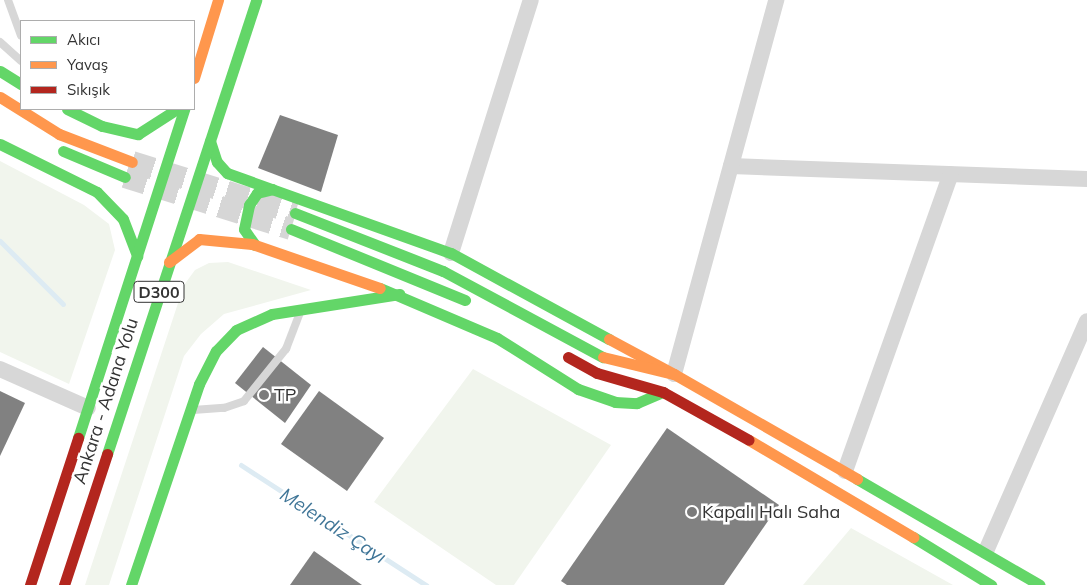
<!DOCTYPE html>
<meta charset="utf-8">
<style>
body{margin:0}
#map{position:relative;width:1087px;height:585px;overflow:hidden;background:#fff;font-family:Mulish,sans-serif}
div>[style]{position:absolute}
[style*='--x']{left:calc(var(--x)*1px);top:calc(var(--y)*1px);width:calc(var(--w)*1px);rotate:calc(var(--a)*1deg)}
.green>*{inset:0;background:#f1f5ed}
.stream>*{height:5px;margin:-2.5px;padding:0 2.5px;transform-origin:2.5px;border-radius:2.5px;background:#ddebf3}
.building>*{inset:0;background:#818181}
.secondary-tunnel>*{height:22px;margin-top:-11px;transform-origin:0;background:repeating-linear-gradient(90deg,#d6d6d6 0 22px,transparent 0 33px)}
.lane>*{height:8px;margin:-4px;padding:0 4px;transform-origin:4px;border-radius:4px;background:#d7d7d7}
.street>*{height:16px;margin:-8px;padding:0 8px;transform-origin:8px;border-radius:8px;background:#d7d7d7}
.fast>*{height:11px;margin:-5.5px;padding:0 5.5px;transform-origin:5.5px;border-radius:5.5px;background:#63d668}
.slow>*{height:11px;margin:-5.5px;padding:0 5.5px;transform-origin:5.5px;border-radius:5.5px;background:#ff974d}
.jam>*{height:11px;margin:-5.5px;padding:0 5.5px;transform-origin:5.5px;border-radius:5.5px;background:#b3261e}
.dots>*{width:14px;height:14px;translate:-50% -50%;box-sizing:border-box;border:2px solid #fff;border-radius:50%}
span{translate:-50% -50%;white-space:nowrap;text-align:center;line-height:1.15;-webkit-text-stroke:5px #fff;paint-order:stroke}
.shield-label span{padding:1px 4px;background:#fff;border:1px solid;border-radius:4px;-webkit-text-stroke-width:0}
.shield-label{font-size:16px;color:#333;font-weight:700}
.poi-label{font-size:18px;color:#333}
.left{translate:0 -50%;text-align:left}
.street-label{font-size:18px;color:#333}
.water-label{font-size:19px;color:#3f7597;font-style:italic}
.legend{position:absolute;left:20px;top:20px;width:175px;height:90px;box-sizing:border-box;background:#fff;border:1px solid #adadad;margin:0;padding:6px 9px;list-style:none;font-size:15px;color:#333}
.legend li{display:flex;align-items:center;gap:10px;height:25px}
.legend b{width:25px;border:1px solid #adadad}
</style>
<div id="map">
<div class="green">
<div style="clip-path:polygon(0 161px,84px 205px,109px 224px,115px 250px,69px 384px,0 352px)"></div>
<div style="clip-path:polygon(228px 262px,311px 290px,224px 314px,201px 334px,184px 356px,109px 585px,85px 585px,184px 285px,195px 270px,209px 263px)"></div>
<div style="clip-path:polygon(473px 369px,611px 445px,514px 585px,496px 585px,374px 502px)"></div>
<div style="clip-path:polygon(851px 528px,953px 585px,803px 585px)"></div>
</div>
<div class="stream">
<div style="--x:0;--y:241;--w:89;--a:45"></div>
<div style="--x:241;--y:465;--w:221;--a:33"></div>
</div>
<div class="building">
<div style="clip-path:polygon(280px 115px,338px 135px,321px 192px,258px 168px)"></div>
<div style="clip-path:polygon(263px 347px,311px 385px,285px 423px,235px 383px)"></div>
<div style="clip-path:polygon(0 391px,25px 403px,0 456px)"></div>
<div style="clip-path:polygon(319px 391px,384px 438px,347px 491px,281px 444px)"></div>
<div style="clip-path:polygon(667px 428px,779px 505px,724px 585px,567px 585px,561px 581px)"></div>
<div style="clip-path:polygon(314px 551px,362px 585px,290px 585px)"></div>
</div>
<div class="secondary-tunnel">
<div style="--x:132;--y:162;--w:171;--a:17.4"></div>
<div style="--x:125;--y:177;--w:174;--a:17.4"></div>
</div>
<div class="lane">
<div style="--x:8;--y:0;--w:38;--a:70"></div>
<div style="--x:0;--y:42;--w:28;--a:42"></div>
<div style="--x:193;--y:410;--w:31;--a:-4"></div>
<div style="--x:224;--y:408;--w:21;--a:-19"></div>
<div style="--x:244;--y:401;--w:67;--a:-51.1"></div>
<div style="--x:286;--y:349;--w:40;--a:-69"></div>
</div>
<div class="street">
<div style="--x:731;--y:166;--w:356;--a:2.1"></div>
<div style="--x:451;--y:253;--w:265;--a:-72.5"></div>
<div style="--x:0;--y:369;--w:96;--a:23.9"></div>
<div style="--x:674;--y:374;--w:388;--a:-74.7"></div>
<div style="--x:845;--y:471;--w:315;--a:-70.4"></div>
<div style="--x:986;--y:551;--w:251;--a:-66.3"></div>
</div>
<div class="fast">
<div style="--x:0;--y:71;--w:25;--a:32"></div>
<div style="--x:67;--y:109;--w:39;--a:26"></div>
<div style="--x:102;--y:126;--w:37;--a:13"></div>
<div style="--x:138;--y:134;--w:46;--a:-32.7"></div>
<div style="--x:210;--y:141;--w:22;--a:72"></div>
<div style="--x:217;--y:162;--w:15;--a:48"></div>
<div style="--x:227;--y:173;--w:238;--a:19.7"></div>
<div style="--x:451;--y:253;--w:180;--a:28.6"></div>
<div style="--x:0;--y:144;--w:108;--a:26.3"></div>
<div style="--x:97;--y:192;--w:37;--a:46"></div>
<div style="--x:123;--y:219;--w:40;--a:69"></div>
<div style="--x:63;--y:151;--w:67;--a:22.8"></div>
<div style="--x:295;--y:213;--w:159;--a:21.4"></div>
<div style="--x:443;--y:271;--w:182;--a:28.3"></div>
<div style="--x:291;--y:229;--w:188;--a:22.2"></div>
<div style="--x:255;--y:245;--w:19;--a:-125"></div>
<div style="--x:244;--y:229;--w:25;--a:-78"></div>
<div style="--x:249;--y:205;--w:14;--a:-56"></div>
<div style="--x:257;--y:193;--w:16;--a:-14"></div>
<div style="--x:380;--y:288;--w:127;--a:23.1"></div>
<div style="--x:497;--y:338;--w:96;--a:32.2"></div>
<div style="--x:578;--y:389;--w:39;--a:19"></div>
<div style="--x:615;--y:402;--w:22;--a:3"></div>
<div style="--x:637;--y:403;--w:28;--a:-23"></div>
<div style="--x:78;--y:438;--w:346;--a:-72.1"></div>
<div style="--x:107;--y:454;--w:478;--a:-71.8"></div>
<div style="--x:857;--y:479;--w:211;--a:30.1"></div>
<div style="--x:913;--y:537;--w:92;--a:31.6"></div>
<div style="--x:131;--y:585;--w:212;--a:-71.3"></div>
<div style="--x:199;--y:384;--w:37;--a:-63"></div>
<div style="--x:216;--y:351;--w:29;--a:-46"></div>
<div style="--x:236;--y:330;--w:39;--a:-24"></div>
<div style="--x:272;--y:314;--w:129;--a:-8.9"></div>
</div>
<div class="slow">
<div style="--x:194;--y:78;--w:82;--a:-72.9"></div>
<div style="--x:0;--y:97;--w:70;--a:32.1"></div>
<div style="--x:59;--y:134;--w:78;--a:21"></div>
<div style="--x:169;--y:262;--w:38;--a:-37"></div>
<div style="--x:199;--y:239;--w:53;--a:5.4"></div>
<div style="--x:252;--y:244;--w:135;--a:19"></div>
<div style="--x:609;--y:339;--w:74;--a:28.3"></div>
<div style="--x:603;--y:357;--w:73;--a:13.5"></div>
<div style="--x:674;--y:374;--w:211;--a:29.8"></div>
<div style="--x:749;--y:440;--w:191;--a:30.6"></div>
</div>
<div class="jam">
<div style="--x:568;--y:357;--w:33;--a:29"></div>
<div style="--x:597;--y:373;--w:69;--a:16.1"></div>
<div style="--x:663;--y:392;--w:98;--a:29.2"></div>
<div style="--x:30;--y:585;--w:155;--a:-71.9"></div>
<div style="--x:64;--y:585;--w:138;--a:-71.8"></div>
</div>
<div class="dots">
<div style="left:264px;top:395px;background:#7a7a7a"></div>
<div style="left:692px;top:512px;background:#7a7a7a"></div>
</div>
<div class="shield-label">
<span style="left:159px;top:292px">D300</span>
</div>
<div class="poi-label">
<span class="left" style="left:274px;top:395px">TP</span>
<span class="left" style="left:702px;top:512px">Kapalı Halı Saha</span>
</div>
<div class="street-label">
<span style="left:106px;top:401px;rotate:-72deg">Ankara - Adana Yolu</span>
</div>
<div class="water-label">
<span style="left:333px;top:526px;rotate:33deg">Melendiz Çayı</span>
</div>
<ul class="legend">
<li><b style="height:6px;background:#63d668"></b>Akıcı</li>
<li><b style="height:6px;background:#ff974d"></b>Yavaş</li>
<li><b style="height:6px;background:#b3261e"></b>Sıkışık</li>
</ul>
</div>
